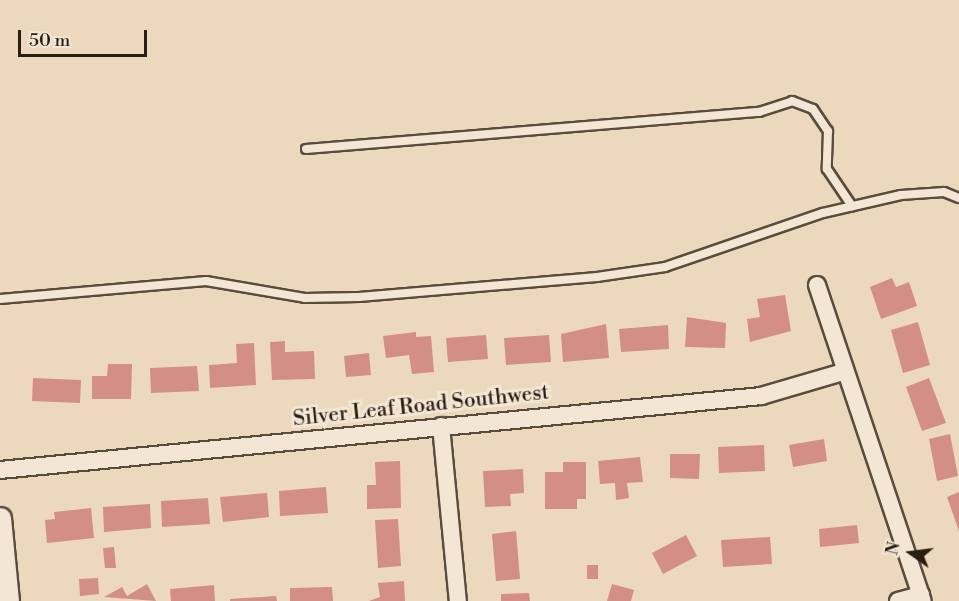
<!DOCTYPE html>
<style>
body{margin:0}
#map{position:relative;width:959px;height:601px;overflow:hidden;background:#ecd9bd;font-family:"Libre Bodoni",serif}
div>[style]{position:absolute}
[style*='--x']{left:calc(var(--x)*1px);top:calc(var(--y)*1px);width:calc(var(--w)*1px);rotate:calc(var(--a)*1deg)}
.building>*{inset:0;background:#d38f84}
.roads{filter:drop-shadow(2px 0 #5a4c3d) drop-shadow(-2px 0 #5a4c3d) drop-shadow(0 2px #5a4c3d) drop-shadow(0 -2px #5a4c3d)}
.service>*{height:8px;margin:-4px;padding:0 4px;transform-origin:4px;border-radius:4px;background:#f3e6d4}
.minor>*{height:16px;margin:-8px;padding:0 8px;transform-origin:8px;border-radius:8px;background:#f3e6d4}
.tertiary>*{height:21px;margin:-10.5px;padding:0 10.5px;transform-origin:10.5px;border-radius:10.5px;background:#f3e6d4}
span{translate:-50% -50%;white-space:nowrap;text-align:center;line-height:1.15;-webkit-text-stroke:6px #f3e6d4;paint-order:stroke}
.street-label{font-size:21px;color:#2a1d12}
.north{position:absolute;left:881px;top:523px;width:60px;height:60px;-webkit-text-stroke:4px #f3e6d4;paint-order:stroke;rotate:284deg;font-size:16px;font-weight:700;line-height:24px;text-align:center;color:#2a1d12}
.north::after{content:'';display:block;margin:auto;width:21px;height:27px;background:#2a1d12;clip-path:polygon(50% 0,100% 100%,50% 72%,0 100%)}
.scale{position:absolute;left:18px;top:30px;width:129px;height:27px;box-sizing:border-box;border:3px solid #2a1d12;border-top:0;padding-left:8px;font-size:18px;line-height:21px;white-space:nowrap;color:#2a1d12;-webkit-text-stroke:4px #f3e6d4;paint-order:stroke}
</style>
<div id="map">
<div class="building">
<div style="clip-path:polygon(892px 278px,896px 287px,909px 282px,917px 306px,881px 319px,870px 287px)"></div>
<div style="clip-path:polygon(785px 295px,791px 331px,750px 342px,747px 319px,760px 317px,757px 299px)"></div>
<div style="clip-path:polygon(687px 317px,726px 323px,725px 348px,685px 347px)"></div>
<div style="clip-path:polygon(918px 322px,930px 365px,903px 373px,891px 330px)"></div>
<div style="clip-path:polygon(606px 324px,609px 358px,563px 362px,561px 334px)"></div>
<div style="clip-path:polygon(668px 325px,669px 349px,621px 352px,619px 329px)"></div>
<div style="clip-path:polygon(416px 332px,416px 337px,431px 336px,434px 372px,412px 374px,409px 355px,386px 358px,383px 336px)"></div>
<div style="clip-path:polygon(486px 335px,488px 359px,448px 362px,446px 338px)"></div>
<div style="clip-path:polygon(549px 335px,551px 362px,506px 365px,504px 338px)"></div>
<div style="clip-path:polygon(285px 341px,285px 352px,314px 351px,315px 379px,272px 380px,270px 342px)"></div>
<div style="clip-path:polygon(254px 343px,256px 385px,210px 388px,209px 365px,237px 363px,236px 344px)"></div>
<div style="clip-path:polygon(369px 353px,371px 375px,346px 377px,344px 356px)"></div>
<div style="clip-path:polygon(108px 364px,132px 364px,131px 399px,92px 399px,92px 376px,107px 376px)"></div>
<div style="clip-path:polygon(197px 366px,199px 391px,151px 393px,150px 368px)"></div>
<div style="clip-path:polygon(33px 378px,81px 380px,80px 403px,32px 401px)"></div>
<div style="clip-path:polygon(929px 378px,946px 423px,922px 431px,906px 387px)"></div>
<div style="clip-path:polygon(950px 434px,958px 476px,937px 481px,929px 439px)"></div>
<div style="clip-path:polygon(824px 439px,827px 461px,793px 467px,789px 445px)"></div>
<div style="clip-path:polygon(764px 445px,765px 471px,719px 473px,718px 447px)"></div>
<div style="clip-path:polygon(670px 454px,700px 454px,699px 479px,670px 478px)"></div>
<div style="clip-path:polygon(640px 457px,643px 482px,627px 483px,629px 498px,616px 500px,615px 483px,600px 484px,598px 461px)"></div>
<div style="clip-path:polygon(400px 461px,401px 508px,367px 509px,367px 485px,376px 485px,375px 462px)"></div>
<div style="clip-path:polygon(563px 462px,586px 462px,586px 499px,577px 499px,577px 509px,545px 509px,545px 472px,563px 472px)"></div>
<div style="clip-path:polygon(523px 469px,524px 493px,510px 494px,511px 506px,485px 507px,483px 471px)"></div>
<div style="clip-path:polygon(326px 487px,328px 513px,280px 516px,279px 491px)"></div>
<div style="clip-path:polygon(959px 492px,959px 531px,947px 497px)"></div>
<div style="clip-path:polygon(267px 493px,269px 517px,223px 522px,220px 497px)"></div>
<div style="clip-path:polygon(208px 498px,210px 524px,162px 527px,161px 501px)"></div>
<div style="clip-path:polygon(150px 504px,151px 528px,104px 532px,103px 507px)"></div>
<div style="clip-path:polygon(91px 508px,94px 538px,47px 543px,45px 520px,55px 519px,54px 512px)"></div>
<div style="clip-path:polygon(398px 519px,401px 566px,378px 568px,375px 520px)"></div>
<div style="clip-path:polygon(857px 525px,859px 543px,820px 547px,819px 529px)"></div>
<div style="clip-path:polygon(516px 531px,520px 579px,496px 581px,492px 534px)"></div>
<div style="clip-path:polygon(686px 535px,697px 556px,663px 574px,652px 553px)"></div>
<div style="clip-path:polygon(770px 537px,772px 564px,723px 567px,721px 540px)"></div>
<div style="clip-path:polygon(114px 547px,116px 568px,105px 568px,103px 548px)"></div>
<div style="clip-path:polygon(587px 565px,598px 565px,598px 579px,587px 579px)"></div>
<div style="clip-path:polygon(98px 578px,99px 594px,80px 596px,79px 579px)"></div>
<div style="clip-path:polygon(404px 581px,405px 601px,369px 601px,380px 597px,378px 583px)"></div>
<div style="clip-path:polygon(147px 584px,156px 601px,104px 597px,122px 587px,127px 596px)"></div>
<div style="clip-path:polygon(612px 584px,634px 590px,631px 601px,607px 601px)"></div>
<div style="clip-path:polygon(214px 585px,215px 601px,171px 601px,170px 589px)"></div>
<div style="clip-path:polygon(332px 587px,333px 601px,290px 601px,290px 588px)"></div>
<div style="clip-path:polygon(529px 593px,530px 601px,501px 601px,501px 594px)"></div>
<div style="clip-path:polygon(276px 596px,277px 601px,230px 601px,230px 599px)"></div>
</div>
<div class="roads">
<div class="service">
<div style="--x:306;--y:149;--w:455;--a:-4.7"></div>
<div style="--x:759;--y:112;--w:35;--a:-18"></div>
<div style="--x:792;--y:101;--w:22;--a:21"></div>
<div style="--x:813;--y:109;--w:27;--a:56"></div>
<div style="--x:828;--y:131;--w:38;--a:92"></div>
<div style="--x:827;--y:169;--w:45;--a:56"></div>
<div style="--x:0;--y:299;--w:207;--a:-5"></div>
<div style="--x:206;--y:281;--w:100;--a:9.7"></div>
<div style="--x:305;--y:298;--w:54;--a:-1.1"></div>
<div style="--x:359;--y:297;--w:239;--a:-4.8"></div>
<div style="--x:597;--y:277;--w:69;--a:-8.4"></div>
<div style="--x:665;--y:267;--w:167;--a:-18.9"></div>
<div style="--x:823;--y:213;--w:80;--a:-13"></div>
<div style="--x:901;--y:195;--w:43;--a:-4"></div>
<div style="--x:944;--y:192;--w:16;--a:22"></div>
</div>
<div class="minor">
<div style="--x:817;--y:285;--w:333;--a:71.5"></div>
<div style="--x:441;--y:426;--w:176;--a:84.5"></div>
<div style="--x:0;--y:470;--w:765;--a:-5.55"></div>
<div style="--x:761;--y:396;--w:85;--a:-16.3"></div>
<div style="--x:898;--y:601;--w:24;--a:-15"></div>
</div>
<div class="tertiary">
<div style="--x:0;--y:518;--w:83;--a:84.5"></div>
</div>
</div>
<div class="street-label">
<span style="left:421px;top:406px;rotate:-6deg">Silver Leaf Road Southwest</span>
</div>
<div class="north">N</div>
<div class="scale">50 m</div>
</div>
